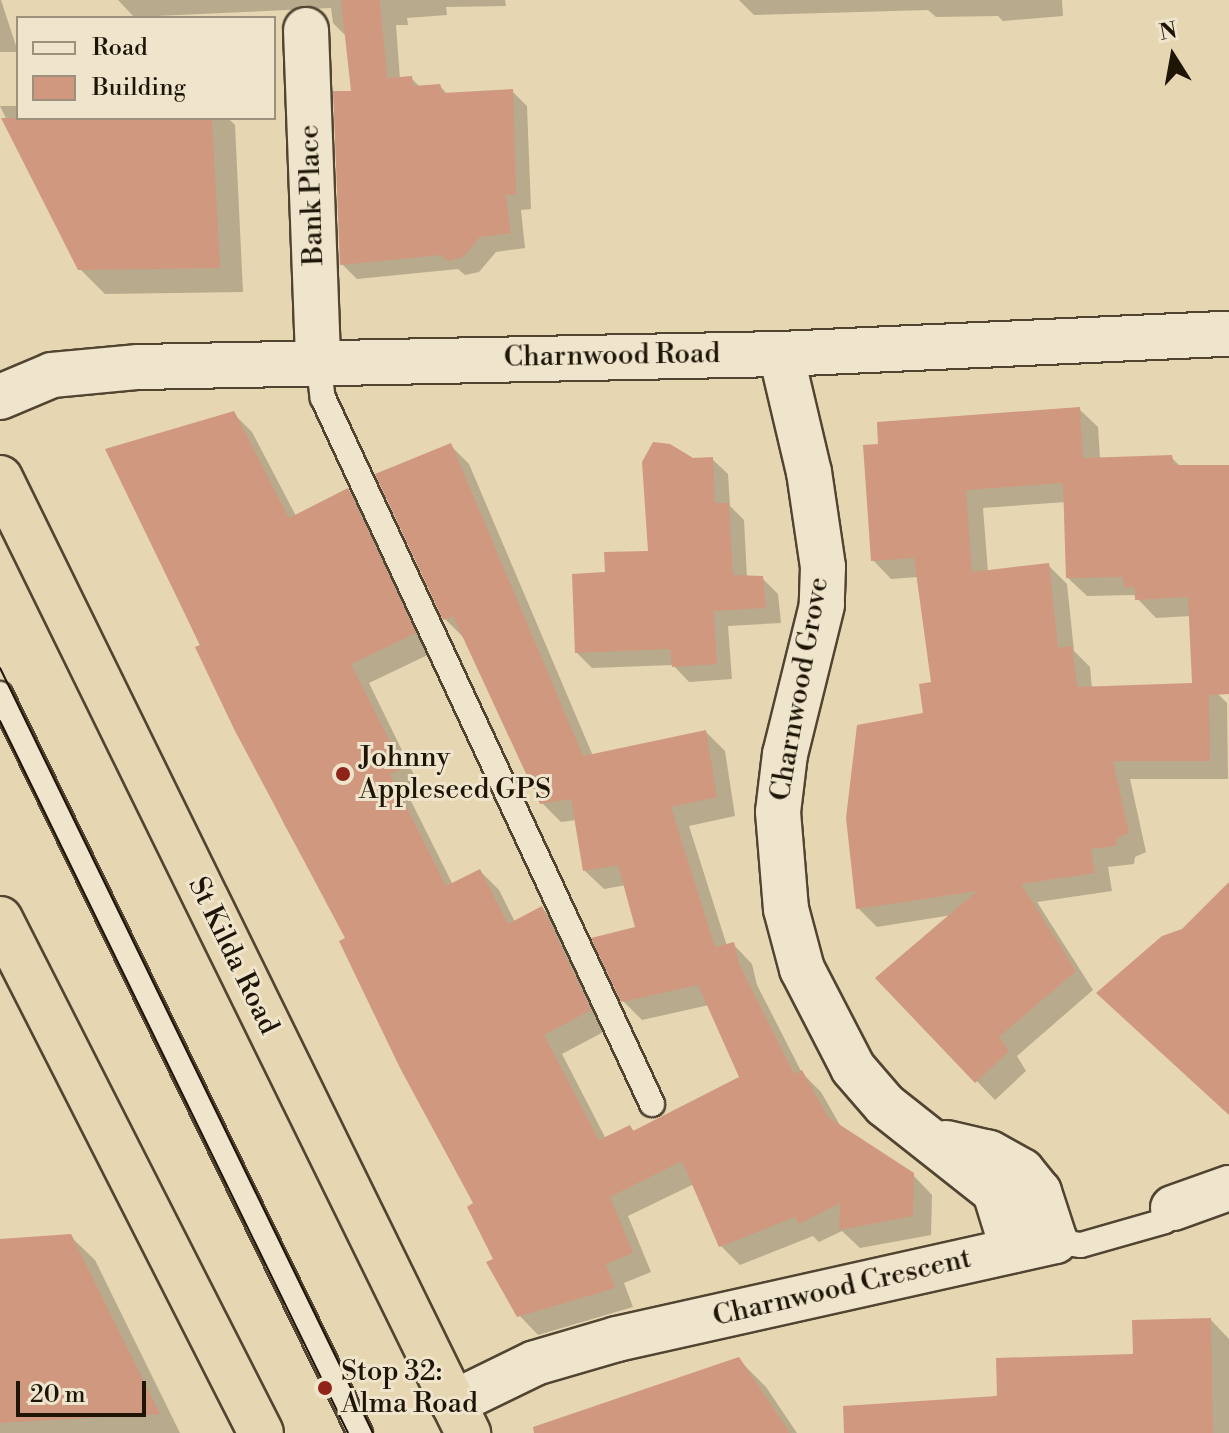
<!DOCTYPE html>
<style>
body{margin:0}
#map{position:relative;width:1229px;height:1433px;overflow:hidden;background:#e6d6b1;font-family:"Libre Bodoni",serif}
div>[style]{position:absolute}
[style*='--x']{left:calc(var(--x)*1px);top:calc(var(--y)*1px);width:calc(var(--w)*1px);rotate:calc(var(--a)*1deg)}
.shadow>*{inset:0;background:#0003}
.building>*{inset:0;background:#d0987e}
.roads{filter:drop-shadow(2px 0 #514532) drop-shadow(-2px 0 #514532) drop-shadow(0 2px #514532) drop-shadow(0 -2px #514532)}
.lane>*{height:24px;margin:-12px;padding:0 12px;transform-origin:12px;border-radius:12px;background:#efe4cc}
.street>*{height:44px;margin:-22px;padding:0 22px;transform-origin:22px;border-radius:22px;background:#efe4cc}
.highway>*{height:44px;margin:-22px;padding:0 22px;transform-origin:22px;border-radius:22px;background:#e6d6b1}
.tram>*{height:2px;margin:-1px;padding:0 1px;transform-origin:1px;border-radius:1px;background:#1f1507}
.dots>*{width:22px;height:22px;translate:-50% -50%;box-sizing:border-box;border:4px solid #efe4cc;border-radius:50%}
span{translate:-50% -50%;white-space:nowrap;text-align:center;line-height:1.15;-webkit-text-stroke:6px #efe4cc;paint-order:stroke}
.street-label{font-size:28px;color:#1f1507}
.poi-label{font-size:28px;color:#1f1507}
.left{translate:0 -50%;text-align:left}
.legend{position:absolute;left:16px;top:16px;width:260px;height:104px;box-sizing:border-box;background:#efe4cc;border:2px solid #9c917d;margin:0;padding:10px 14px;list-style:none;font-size:24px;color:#1f1507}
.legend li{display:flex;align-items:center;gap:16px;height:40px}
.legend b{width:40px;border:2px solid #9c917d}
.north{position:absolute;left:1133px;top:16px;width:80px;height:80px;-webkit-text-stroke:6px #efe4cc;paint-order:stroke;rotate:349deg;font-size:22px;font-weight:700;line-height:32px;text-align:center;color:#1f1507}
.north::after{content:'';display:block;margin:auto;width:28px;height:36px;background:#1f1507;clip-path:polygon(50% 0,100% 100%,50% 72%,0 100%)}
.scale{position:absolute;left:16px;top:1381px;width:130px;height:36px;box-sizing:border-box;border:4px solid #1f1507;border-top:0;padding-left:10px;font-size:24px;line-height:28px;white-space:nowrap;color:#1f1507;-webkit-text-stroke:6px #efe4cc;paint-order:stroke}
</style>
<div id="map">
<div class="shadow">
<div style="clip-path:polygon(0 0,1px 0,18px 52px,0 52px)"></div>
<div style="clip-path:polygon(118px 0,505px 0,506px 6px,446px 7px,447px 15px,407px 18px,408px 25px,396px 25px,400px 79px,411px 78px,421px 88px,440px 86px,448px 95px,512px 91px,527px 106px,531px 209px,521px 210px,525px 248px,496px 252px,479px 272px,465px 275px,458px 269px,357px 279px,342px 264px,353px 93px,347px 37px,333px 23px,331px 8px,134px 17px)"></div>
<div style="clip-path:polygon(739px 0,1062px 0,1063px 16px,1003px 21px,998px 16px,936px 17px,928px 10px,754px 15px)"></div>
<div style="clip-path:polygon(0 106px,18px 106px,18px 118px,228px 118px,235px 125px,243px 292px,105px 294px,80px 269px)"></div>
<div style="clip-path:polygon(evenodd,1079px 409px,1098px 427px,1100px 459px,1171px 457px,1181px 467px,1229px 467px,1229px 691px,1215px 691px,1227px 703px,1228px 779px,1130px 779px,1146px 852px,1135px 857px,1134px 864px,1108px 867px,1112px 891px,1037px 902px,1093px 990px,1017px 1056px,1026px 1071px,995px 1100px,878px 978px,952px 915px,877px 927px,858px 908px,933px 683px,918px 577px,891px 579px,873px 560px,865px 447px,1079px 409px,1066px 502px,1068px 578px,1087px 596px,1134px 595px,1156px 618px,1191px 616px,1205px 684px,1092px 689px,1090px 667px,1074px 651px,1067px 584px,1048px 565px,988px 572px,983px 508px,1066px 502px)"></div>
<div style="clip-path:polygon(233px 413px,252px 432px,296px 516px,348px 490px,367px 509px,434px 652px,369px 683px,420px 787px,407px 793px,453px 885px,480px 871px,499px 890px,515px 922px,542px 908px,561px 927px,609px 1029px,562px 1054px,606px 1139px,630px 1127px,635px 1132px,742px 1078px,709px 1005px,642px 1020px,623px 1001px,637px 929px,626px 885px,604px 889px,584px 870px,576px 820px,561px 822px,542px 803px,464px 638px,445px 619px,450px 445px,469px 464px,593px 756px,706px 732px,725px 751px,735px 816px,689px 826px,727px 946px,733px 944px,752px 964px,757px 985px,802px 1073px,821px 1092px,841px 1127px,913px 1175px,932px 1195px,931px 1235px,860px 1248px,842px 1231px,819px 1242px,813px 1236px,740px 1265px,721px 1246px,694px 1184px,628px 1216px,651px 1272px,624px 1283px,633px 1307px,538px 1335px,519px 1315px,476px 1204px,348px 939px,284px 824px,108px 450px)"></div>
<div style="clip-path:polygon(712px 459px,728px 474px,730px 506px,744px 520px,747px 578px,762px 578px,778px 594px,781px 623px,728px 626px,732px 679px,689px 682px,673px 665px,592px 668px,576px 652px,607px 574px,650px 553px,692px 460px)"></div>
<div style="clip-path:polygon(70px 1236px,95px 1260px,180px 1433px,0 1433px,0 1241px)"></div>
<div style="clip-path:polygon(1211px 1320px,1229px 1339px,1229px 1433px,867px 1433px,1135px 1356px)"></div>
<div style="clip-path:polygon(739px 1360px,766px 1387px,797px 1433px,586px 1433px)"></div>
</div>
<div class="building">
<div style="clip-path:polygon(341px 0,380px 0,387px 78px,412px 76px,413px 86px,440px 84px,443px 93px,513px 89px,516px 195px,506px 195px,511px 233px,480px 237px,463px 257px,448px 261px,440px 255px,340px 265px,333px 91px,351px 91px)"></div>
<div style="clip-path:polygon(1px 118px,212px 118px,220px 268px,78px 270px)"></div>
<div style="clip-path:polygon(evenodd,1080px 407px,1083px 458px,1172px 455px,1174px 465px,1229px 465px,1229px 694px,1209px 695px,1210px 761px,1113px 761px,1129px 833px,1117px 838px,1116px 846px,1091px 849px,1095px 873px,1021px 884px,1076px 971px,999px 1037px,1009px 1051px,975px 1083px,875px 978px,977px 891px,856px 909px,846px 818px,857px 725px,923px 713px,919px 684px,931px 682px,914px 558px,871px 561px,863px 445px,878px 444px,877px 422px,1080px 407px,1063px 483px,1066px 578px,1123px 577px,1124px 588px,1135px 587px,1135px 600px,1188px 597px,1192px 683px,1077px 687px,1072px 646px,1058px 648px,1049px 563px,972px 572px,966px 490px,1063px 483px)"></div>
<div style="clip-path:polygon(234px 411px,289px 518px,348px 488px,416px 633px,351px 664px,403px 768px,390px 774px,446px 886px,480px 869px,508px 924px,542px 906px,591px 1010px,544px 1035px,599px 1140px,630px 1125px,633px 1131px,739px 1077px,698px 985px,621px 1002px,591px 938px,635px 927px,618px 865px,583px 871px,571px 799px,540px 804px,453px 616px,443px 620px,375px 474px,451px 443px,583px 756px,706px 730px,717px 797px,671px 807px,715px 947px,734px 942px,739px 964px,794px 1074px,802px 1070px,828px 1117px,914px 1173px,913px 1216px,839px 1230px,840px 1203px,799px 1224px,795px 1217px,719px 1247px,682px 1161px,610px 1197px,633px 1253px,606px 1264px,615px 1288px,517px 1317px,486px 1262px,493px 1259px,467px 1207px,473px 1203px,400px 1068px,339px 941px,345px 938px,234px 729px,195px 647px,200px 645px,105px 449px)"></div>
<div style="clip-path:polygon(653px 442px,670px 444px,693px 458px,713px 457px,715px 503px,729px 503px,733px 575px,763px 576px,766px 608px,714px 611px,717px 664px,672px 667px,670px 649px,575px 653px,572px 574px,605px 572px,604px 552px,648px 551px,642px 462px)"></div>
<div style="clip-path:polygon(1229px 882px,1229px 1115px,1096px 993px,1162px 936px,1182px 929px)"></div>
<div style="clip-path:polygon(71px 1234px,160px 1414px,0 1423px,0 1239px)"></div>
<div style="clip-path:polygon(1211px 1318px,1213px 1433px,844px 1433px,843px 1406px,997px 1396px,996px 1358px,1133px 1354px,1132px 1320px)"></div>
<div style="clip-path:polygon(739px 1357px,790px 1433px,534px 1433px,533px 1427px)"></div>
</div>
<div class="roads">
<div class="lane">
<div style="--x:318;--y:360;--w:38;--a:83"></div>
<div style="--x:323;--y:398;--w:779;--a:65.01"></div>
<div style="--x:0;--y:694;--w:822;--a:64.03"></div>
<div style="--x:1055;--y:1241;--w:26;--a:9"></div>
<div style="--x:1081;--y:1245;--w:87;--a:-15.9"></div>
<div style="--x:1165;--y:1221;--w:15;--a:-58"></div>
</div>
<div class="street">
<div style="--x:306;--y:30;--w:330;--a:87.9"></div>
<div style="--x:781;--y:354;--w:121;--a:76.7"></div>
<div style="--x:809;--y:472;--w:96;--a:81.6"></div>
<div style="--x:823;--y:567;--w:38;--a:92"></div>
<div style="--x:822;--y:605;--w:154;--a:103.9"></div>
<div style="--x:785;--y:754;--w:58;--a:96.9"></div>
<div style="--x:778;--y:812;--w:97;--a:85.3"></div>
<div style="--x:786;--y:909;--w:62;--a:75.1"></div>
<div style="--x:802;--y:969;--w:111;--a:62.7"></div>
<div style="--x:853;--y:1068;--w:49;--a:49.1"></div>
<div style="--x:885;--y:1105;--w:140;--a:38.3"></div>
<div style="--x:995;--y:1192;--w:61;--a:72.8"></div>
<div style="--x:0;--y:397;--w:56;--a:-22.9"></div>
<div style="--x:52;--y:375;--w:87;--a:-5.3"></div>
<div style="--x:139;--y:367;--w:642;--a:-1.16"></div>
<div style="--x:781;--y:354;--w:448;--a:-2.6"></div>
<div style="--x:1173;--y:1208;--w:59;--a:-19.7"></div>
<div style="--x:453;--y:1403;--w:91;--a:-26"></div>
<div style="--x:535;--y:1363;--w:85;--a:-16.3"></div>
<div style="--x:617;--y:1339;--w:449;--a:-12.6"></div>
<div style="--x:1055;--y:1241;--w:52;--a:-108.1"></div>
<div style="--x:1039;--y:1192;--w:27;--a:-129"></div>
<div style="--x:1022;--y:1171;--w:38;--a:-151"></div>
<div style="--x:989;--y:1153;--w:44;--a:-166.9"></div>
</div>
<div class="highway">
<div style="--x:0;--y:478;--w:1064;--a:63.89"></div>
<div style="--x:0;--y:919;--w:576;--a:63.08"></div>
</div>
</div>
<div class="tram">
<div style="--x:0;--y:668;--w:851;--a:64.01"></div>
<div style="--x:0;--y:721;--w:792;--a:63.95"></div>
</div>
<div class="dots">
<div style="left:343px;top:774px;background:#8f2418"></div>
<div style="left:325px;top:1388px;background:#8f2418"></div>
</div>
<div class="street-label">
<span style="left:312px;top:195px;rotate:-92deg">Bank Place</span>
<span style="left:612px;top:356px;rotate:-1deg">Charnwood Road</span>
<span style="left:800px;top:689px;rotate:-80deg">Charnwood Grove</span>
<span style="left:233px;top:956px;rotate:64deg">St Kilda Road</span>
<span style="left:842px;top:1288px;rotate:-13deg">Charnwood Crescent</span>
</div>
<div class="poi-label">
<span class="left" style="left:359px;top:774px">Johnny<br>Appleseed GPS</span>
<span class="left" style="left:341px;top:1388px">Stop 32:<br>Alma Road</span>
</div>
<ul class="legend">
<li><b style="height:10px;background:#efe4cc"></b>Road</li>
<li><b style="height:22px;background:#d0987e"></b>Building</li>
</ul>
<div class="north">N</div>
<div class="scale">20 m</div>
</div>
